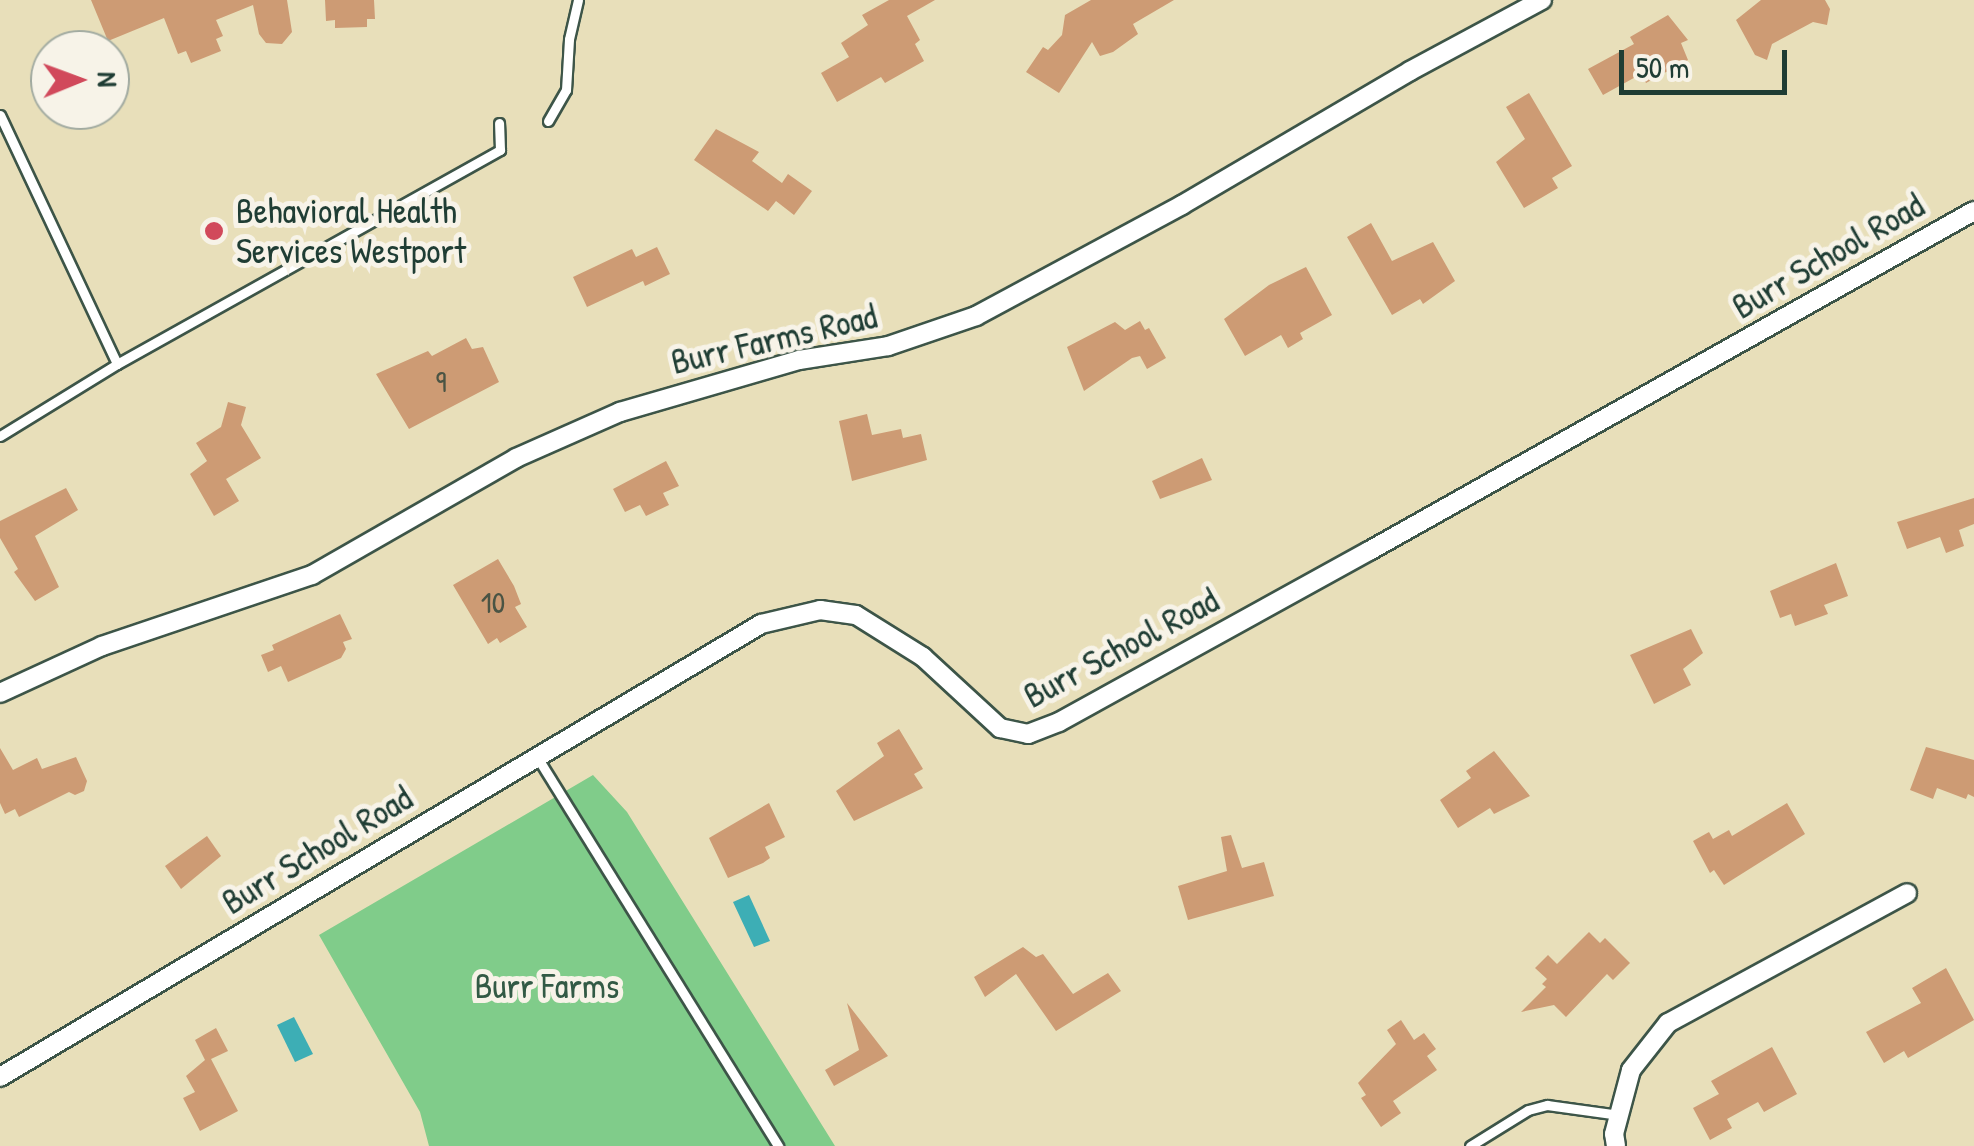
<!DOCTYPE html>
<style>
body{margin:0}
#map{position:relative;width:1974px;height:1146px;overflow:hidden;background:#e8dfba;font-family:"Patrick Hand",sans-serif}
div>[style]{position:absolute}
[style*='--x']{left:calc(var(--x)*1px);top:calc(var(--y)*1px);width:calc(var(--w)*1px);rotate:calc(var(--a)*1deg)}
.green>*{inset:0;background:#80cc8a}
.water>*{inset:0;background:#3daeb5}
.building>*{inset:0;background:#cd9b74}
.roads{filter:drop-shadow(2px 0 #3d5548) drop-shadow(-2px 0 #3d5548) drop-shadow(0 2px #3d5548) drop-shadow(0 -2px #3d5548)}
.lane>*{height:9px;margin:-4.5px;padding:0 4.5px;transform-origin:4.5px;border-radius:4.5px;background:#fff}
.street>*{height:18px;margin:-9px;padding:0 9px;transform-origin:9px;border-radius:9px;background:#fff}
.dots>*{width:28px;height:28px;translate:-50% -50%;box-sizing:border-box;border:5px solid #f7f3e8;border-radius:50%}
span{translate:-50% -50%;white-space:nowrap;text-align:center;line-height:1.15;-webkit-text-stroke:10px #f7f3e8;paint-order:stroke}
.number-label{font-size:30px;color:#4a5444}
.number-label span{-webkit-text-stroke-width:0}
.poi-label{font-size:35px;color:#1f3d34}
.left{translate:0 -50%;text-align:left}
.street-label{font-size:35px;color:#1f3d34}
.park-label{font-size:35px;color:#325a45}
.north{position:absolute;left:30px;top:30px;width:100px;height:100px;box-sizing:border-box;background:#f7f3e8;border:2px solid #a1aaa0;border-radius:50%;rotate:89deg;font-size:28px;font-weight:700;line-height:40px;text-align:center;color:#1f3d34}
.north::after{content:'';display:block;margin:auto;width:35px;height:45px;background:#d1495b;clip-path:polygon(50% 0,100% 100%,50% 72%,0 100%)}
.scale{position:absolute;left:1619px;top:50px;width:168px;height:45px;box-sizing:border-box;border:5px solid #1f3d34;border-top:0;padding-left:12px;font-size:30px;line-height:35px;white-space:nowrap;color:#1f3d34;-webkit-text-stroke:8px #f7f3e8;paint-order:stroke}
</style>
<div id="map">
<div class="green">
<div style="clip-path:polygon(593px 775px,627px 812px,835px 1146px,429px 1146px,420px 1112px,319px 935px)"></div>
</div>
<div class="water">
<div style="clip-path:polygon(749px 895px,770px 941px,754px 947px,733px 902px)"></div>
<div style="clip-path:polygon(294px 1017px,313px 1054px,295px 1062px,277px 1025px)"></div>
</div>
<div class="building">
<div style="clip-path:polygon(91px 0,287px 0,292px 32px,282px 44px,266px 43px,259px 34px,253px 5px,216px 20px,223px 36px,216px 39px,221px 51px,191px 63px,186px 51px,178px 54px,164px 18px,108px 41px)"></div>
<div style="clip-path:polygon(325px 0,374px 0,375px 19px,367px 19px,367px 27px,335px 28px,335px 20px,326px 21px)"></div>
<div style="clip-path:polygon(889px 0,935px 0,907px 16px,920px 40px,915px 44px,924px 61px,885px 83px,881px 77px,837px 102px,821px 73px,849px 57px,841px 43px,868px 25px,862px 15px)"></div>
<div style="clip-path:polygon(1091px 0,1174px 0,1133px 24px,1138px 34px,1113px 52px,1100px 56px,1092px 42px,1059px 93px,1026px 72px,1043px 47px,1048px 50px,1062px 35px,1065px 15px)"></div>
<div style="clip-path:polygon(1761px 0,1825px 0,1830px 9px,1827px 25px,1813px 22px,1772px 44px,1767px 60px,1755px 55px,1736px 20px)"></div>
<div style="clip-path:polygon(1668px 15px,1688px 40px,1681px 43px,1688px 60px,1646px 83px,1641px 74px,1603px 95px,1588px 69px,1634px 44px,1630px 37px)"></div>
<div style="clip-path:polygon(1529px 93px,1572px 166px,1552px 178px,1558px 188px,1524px 208px,1496px 162px,1525px 139px,1506px 107px)"></div>
<div style="clip-path:polygon(716px 129px,759px 152px,752px 161px,782px 183px,788px 174px,812px 191px,794px 215px,776px 201px,768px 211px,694px 160px)"></div>
<div style="clip-path:polygon(1371px 223px,1392px 261px,1433px 242px,1455px 281px,1423px 304px,1420px 299px,1392px 315px,1347px 237px)"></div>
<div style="clip-path:polygon(657px 247px,670px 274px,645px 286px,643px 281px,587px 307px,573px 277px,632px 249px,636px 257px)"></div>
<div style="clip-path:polygon(1306px 267px,1332px 315px,1300px 333px,1303px 339px,1288px 348px,1281px 335px,1245px 356px,1224px 319px,1269px 285px)"></div>
<div style="clip-path:polygon(1140px 321px,1145px 330px,1149px 328px,1166px 358px,1147px 369px,1140px 356px,1132px 358px,1084px 391px,1067px 347px,1115px 322px,1125px 330px)"></div>
<div style="clip-path:polygon(466px 338px,472px 349px,483px 347px,499px 382px,409px 429px,376px 374px,428px 351px,432px 356px)"></div>
<div style="clip-path:polygon(228px 402px,246px 407px,241px 425px,261px 458px,226px 479px,239px 501px,214px 516px,190px 474px,207px 461px,196px 443px,221px 427px)"></div>
<div style="clip-path:polygon(867px 414px,872px 435px,901px 429px,903px 438px,921px 434px,927px 460px,852px 481px,839px 421px)"></div>
<div style="clip-path:polygon(1202px 458px,1212px 480px,1160px 499px,1152px 481px)"></div>
<div style="clip-path:polygon(666px 461px,679px 486px,663px 493px,669px 505px,646px 516px,640px 505px,625px 512px,613px 489px)"></div>
<div style="clip-path:polygon(66px 488px,78px 510px,35px 536px,59px 587px,35px 601px,14px 572px,18px 569px,0 538px,0 521px)"></div>
<div style="clip-path:polygon(1974px 498px,1974px 524px,1959px 530px,1964px 546px,1946px 553px,1940px 537px,1907px 549px,1897px 522px)"></div>
<div style="clip-path:polygon(498px 559px,514px 586px,521px 604px,515px 607px,527px 627px,500px 643px,497px 638px,488px 644px,453px 585px)"></div>
<div style="clip-path:polygon(1836px 563px,1848px 596px,1824px 605px,1828px 614px,1795px 626px,1791px 614px,1780px 618px,1770px 591px)"></div>
<div style="clip-path:polygon(340px 614px,352px 639px,343px 642px,346px 649px,341px 658px,288px 682px,281px 666px,268px 672px,261px 655px,274px 650px,272px 645px)"></div>
<div style="clip-path:polygon(1691px 629px,1703px 653px,1683px 669px,1691px 685px,1654px 704px,1630px 655px)"></div>
<div style="clip-path:polygon(899px 729px,923px 769px,914px 774px,923px 788px,854px 821px,836px 791px,884px 756px,877px 743px)"></div>
<div style="clip-path:polygon(1926px 747px,1974px 760px,1974px 797px,1968px 794px,1966px 799px,1937px 788px,1933px 799px,1910px 790px)"></div>
<div style="clip-path:polygon(0 748px,13px 770px,37px 758px,42px 769px,76px 757px,87px 781px,84px 791px,75px 795px,69px 792px,19px 817px,15px 809px,5px 814px,0 803px)"></div>
<div style="clip-path:polygon(1494px 751px,1530px 796px,1494px 814px,1490px 808px,1458px 828px,1440px 800px,1471px 778px,1466px 771px)"></div>
<div style="clip-path:polygon(769px 803px,785px 837px,765px 847px,770px 858px,763px 863px,728px 878px,709px 838px)"></div>
<div style="clip-path:polygon(1787px 803px,1805px 834px,1724px 885px,1714px 870px,1710px 873px,1693px 841px,1709px 832px,1713px 839px,1729px 830px,1732px 836px)"></div>
<div style="clip-path:polygon(1231px 835px,1242px 868px,1264px 862px,1274px 896px,1188px 920px,1178px 886px,1227px 871px,1221px 837px)"></div>
<div style="clip-path:polygon(207px 836px,221px 856px,181px 889px,165px 866px)"></div>
<div style="clip-path:polygon(1589px 932px,1600px 943px,1605px 938px,1630px 963px,1613px 980px,1607px 974px,1566px 1017px,1554px 1005px,1521px 1012px,1546px 987px,1542px 984px,1547px 979px,1535px 968px,1548px 955px,1557px 964px)"></div>
<div style="clip-path:polygon(1023px 947px,1036px 957px,1043px 954px,1073px 994px,1108px 973px,1121px 991px,1056px 1031px,1016px 974px,985px 997px,974px 977px)"></div>
<div style="clip-path:polygon(1946px 968px,1974px 1020px,1908px 1058px,1904px 1051px,1884px 1063px,1866px 1032px,1921px 1003px,1912px 988px)"></div>
<div style="clip-path:polygon(847px 1003px,888px 1056px,834px 1086px,825px 1070px,859px 1050px)"></div>
<div style="clip-path:polygon(1401px 1020px,1414px 1040px,1424px 1033px,1436px 1049px,1427px 1056px,1437px 1070px,1393px 1101px,1401px 1113px,1381px 1127px,1361px 1098px,1366px 1095px,1358px 1083px,1396px 1044px,1387px 1030px)"></div>
<div style="clip-path:polygon(216px 1028px,228px 1051px,211px 1059px,238px 1111px,200px 1131px,183px 1098px,195px 1092px,186px 1076px,205px 1060px,195px 1040px)"></div>
<div style="clip-path:polygon(1772px 1047px,1797px 1094px,1764px 1112px,1758px 1102px,1727px 1119px,1732px 1128px,1710px 1140px,1693px 1108px,1719px 1094px,1711px 1081px)"></div>
</div>
<div class="roads">
<div class="lane">
<div style="--x:0;--y:115;--w:275;--a:64.8"></div>
<div style="--x:548;--y:121;--w:36;--a:-60"></div>
<div style="--x:566;--y:90;--w:51;--a:-86.6"></div>
<div style="--x:569;--y:39;--w:40;--a:-77"></div>
<div style="--x:0;--y:436;--w:137;--a:-31.6"></div>
<div style="--x:117;--y:364;--w:439;--a:-29.2"></div>
<div style="--x:500;--y:150;--w:27;--a:-92"></div>
<div style="--x:537;--y:757;--w:458;--a:58.2"></div>
<div style="--x:1470;--y:1146;--w:68;--a:-31.8"></div>
<div style="--x:1528;--y:1110;--w:20;--a:-15"></div>
<div style="--x:1547;--y:1105;--w:73;--a:7.9"></div>
</div>
<div class="street">
<div style="--x:0;--y:693;--w:112;--a:-24.7"></div>
<div style="--x:102;--y:646;--w:222;--a:-18.7"></div>
<div style="--x:312;--y:575;--w:235;--a:-29.8"></div>
<div style="--x:516;--y:458;--w:114;--a:-23.9"></div>
<div style="--x:620;--y:412;--w:186;--a:-16.2"></div>
<div style="--x:799;--y:360;--w:90;--a:-8.9"></div>
<div style="--x:888;--y:346;--w:93;--a:-18.8"></div>
<div style="--x:976;--y:316;--w:234;--a:-28.3"></div>
<div style="--x:1182;--y:205;--w:264;--a:-30.4"></div>
<div style="--x:1410;--y:71;--w:150;--a:-28.3"></div>
<div style="--x:0;--y:1077;--w:886;--a:-30.76"></div>
<div style="--x:761;--y:624;--w:61;--a:-13.3"></div>
<div style="--x:820;--y:610;--w:36;--a:8"></div>
<div style="--x:856;--y:615;--w:79;--a:32.1"></div>
<div style="--x:923;--y:657;--w:105;--a:42.7"></div>
<div style="--x:1000;--y:728;--w:29;--a:12"></div>
<div style="--x:1028;--y:734;--w:33;--a:-21"></div>
<div style="--x:1059;--y:722;--w:354;--a:-28.9"></div>
<div style="--x:1369;--y:551;--w:694;--a:-29.34"></div>
<div style="--x:1616;--y:1146;--w:12;--a:-99"></div>
<div style="--x:1614;--y:1134;--w:66;--a:-75.1"></div>
<div style="--x:1631;--y:1070;--w:60;--a:-51.8"></div>
<div style="--x:1668;--y:1023;--w:272;--a:-28.5"></div>
</div>
</div>
<div class="dots">
<div style="left:214px;top:231px;background:#d1495b"></div>
</div>
<div class="number-label">
<span style="left:441px;top:381px">9</span>
<span style="left:493px;top:602px">10</span>
</div>
<div class="poi-label">
<span class="left" style="left:236px;top:231px">Behavioral Health<br>Services Westport</span>
</div>
<div class="street-label">
<span style="left:1828px;top:256px;rotate:-30deg">Burr School Road</span>
<span style="left:774px;top:339px;rotate:-13deg">Burr Farms Road</span>
<span style="left:1121px;top:648px;rotate:-28deg">Burr School Road</span>
<span style="left:317px;top:850px;rotate:-31deg">Burr School Road</span>
</div>
<div class="park-label">
<span style="left:547px;top:986px">Burr Farms</span>
</div>
<div class="north">N</div>
<div class="scale">50 m</div>
</div>
